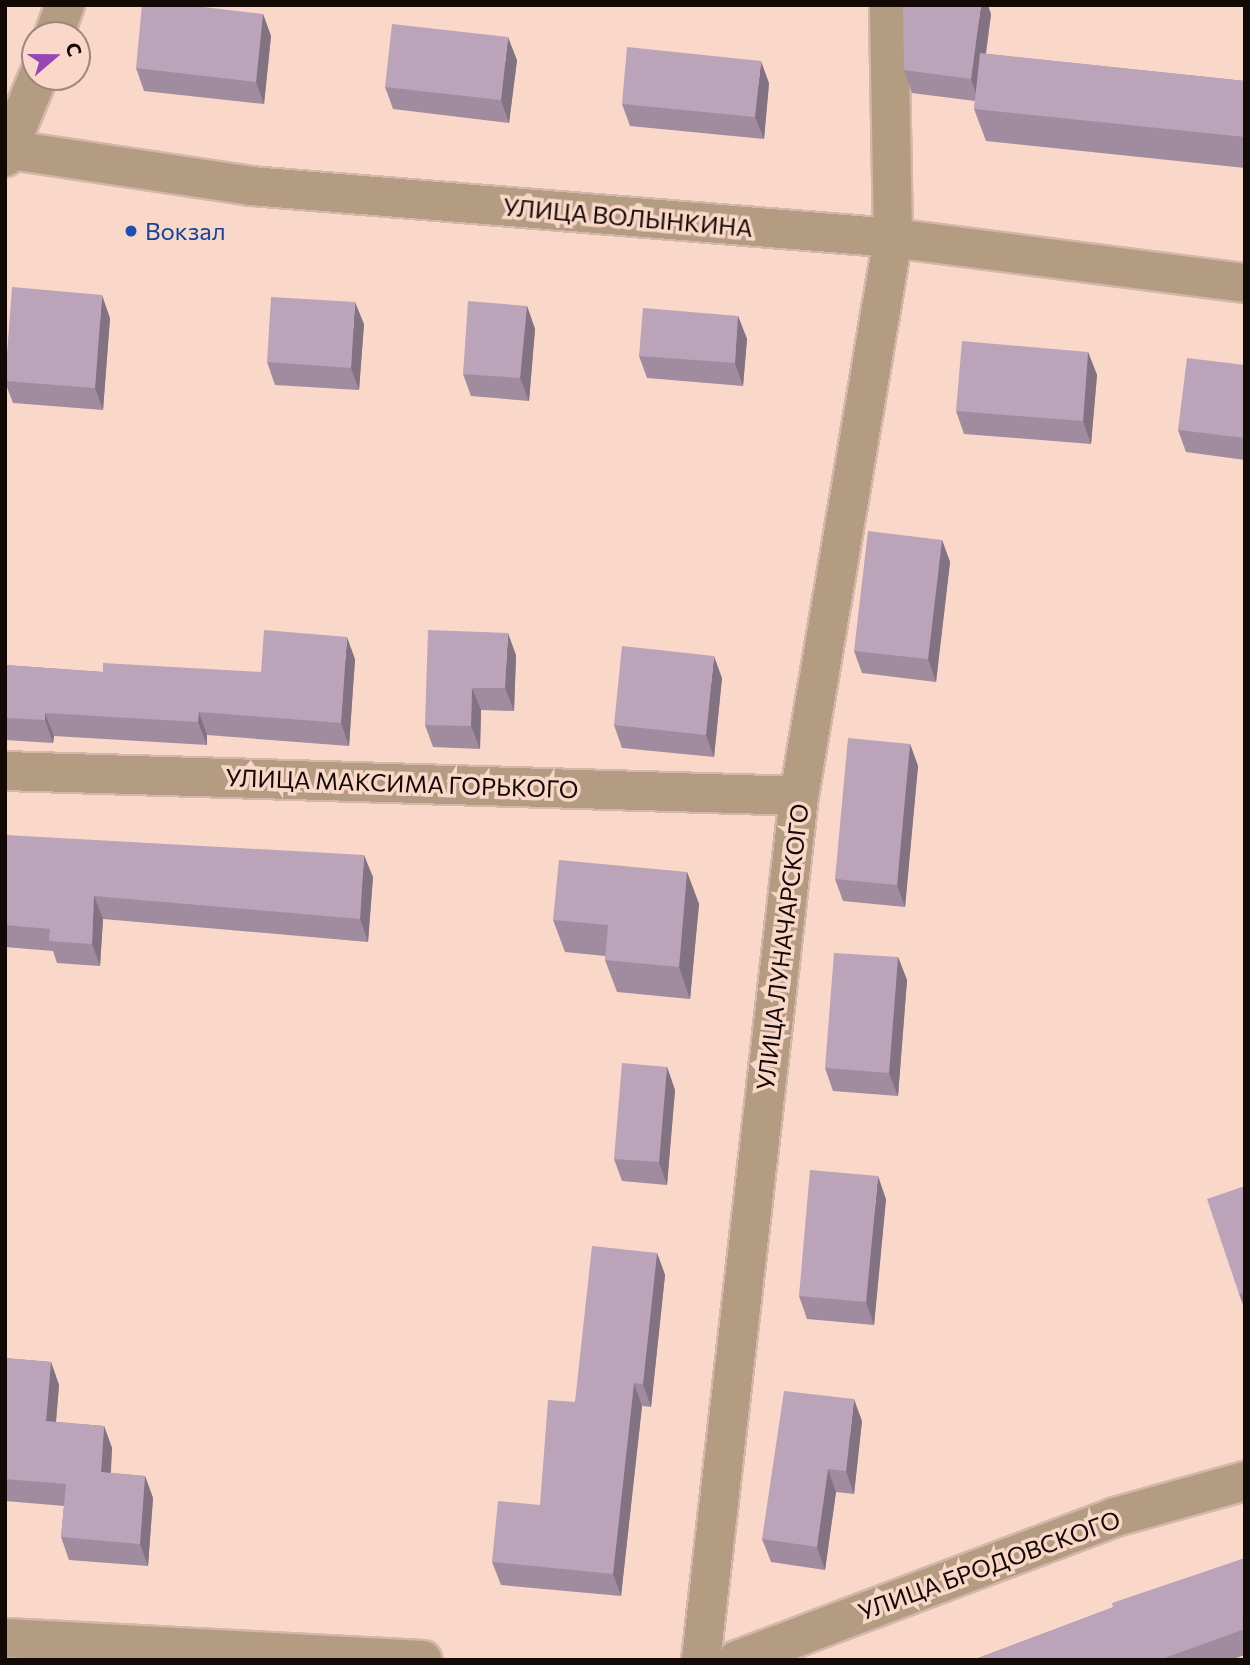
<!DOCTYPE html>
<meta charset="utf-8">
<style>
body{margin:0}
#map{position:relative;width:1250px;height:1665px;overflow:hidden;background:#f9d8c9;font-family:Commissioner,sans-serif}
div>[style]{position:absolute}
[style*='--x']{left:calc(var(--x)*1px);top:calc(var(--y)*1px);width:calc(var(--w)*1px);rotate:calc(var(--a)*1deg)}
.roads{filter:drop-shadow(2px 0 #d4b7aa) drop-shadow(-2px 0 #d4b7aa) drop-shadow(0 2px #d4b7aa) drop-shadow(0 -2px #d4b7aa)}
.minor>*{height:38px;margin:-19px;padding:0 19px;transform-origin:19px;border-radius:19px;background:#b39c81}
.wall>*{inset:0;background:#a18c9f}
.shaded-wall>*{inset:0;background:#837282}
.building>*{inset:0;background:#bba3b9}
.dots>*{width:19px;height:19px;translate:-50% -50%;box-sizing:border-box;border:4px solid #f9d8c9;border-radius:50%}
span{translate:-50% -50%;white-space:nowrap;text-align:center;line-height:1.15;-webkit-text-stroke:7px #f9d8c9;paint-order:stroke}
.street-label{font-size:24px;color:#140a05}
.transit-label{font-size:24px;color:#164399}
.left{translate:0 -50%;text-align:left}
.frame{position:absolute;inset:0;border:7px solid #140a05;pointer-events:none}
.north{position:absolute;left:21px;top:21px;width:70px;height:70px;box-sizing:border-box;background:#f9d8c9;border:2px solid #9d867b;border-radius:50%;rotate:70deg;font-size:19px;font-weight:700;line-height:28px;text-align:center;color:#140a05}
.north::after{content:'';display:block;margin:auto;width:24px;height:32px;background:#9746b6;clip-path:polygon(50% 0,100% 100%,50% 72%,0 100%)}
</style>
<div id="map">
<div class="roads">
<div class="minor">
<div style="--x:54;--y:35;--w:32;--a:-70"></div>
<div style="--x:11;--y:150;--w:243;--a:8.5"></div>
<div style="--x:251;--y:186;--w:644;--a:4.63"></div>
<div style="--x:893;--y:238;--w:355;--a:7.3"></div>
<div style="--x:5;--y:157;--w:87;--a:-67.6"></div>
<div style="--x:5;--y:771;--w:794;--a:1.8"></div>
<div style="--x:5;--y:1638;--w:418;--a:3"></div>
<div style="--x:701;--y:1660;--w:870;--a:-83.53"></div>
<div style="--x:799;--y:796;--w:566;--a:-80.44"></div>
<div style="--x:893;--y:238;--w:233;--a:-91"></div>
<div style="--x:737;--y:1660;--w:404;--a:-20.7"></div>
<div style="--x:1115;--y:1517;--w:135;--a:-15.5"></div>
</div>
</div>
<div class="wall">
<div style="clip-path:polygon(263px 14px,271px 36px,264px 104px,144px 91px,136px 68px)"></div>
<div style="clip-path:polygon(991px 14px,986px 54px,1245px 81px,1245px 168px,986px 141px,974px 109px,975px 101px,912px 93px,904px 70px)"></div>
<div style="clip-path:polygon(517px 60px,509px 123px,393px 109px,385px 87px)"></div>
<div style="clip-path:polygon(769px 83px,764px 139px,630px 126px,622px 104px)"></div>
<div style="clip-path:polygon(527px 306px,535px 329px,529px 401px,471px 396px,463px 374px)"></div>
<div style="clip-path:polygon(738px 316px,747px 339px,743px 386px,647px 378px,639px 356px)"></div>
<div style="clip-path:polygon(110px 318px,103px 410px,13px 403px,5px 382px,5px 372px)"></div>
<div style="clip-path:polygon(364px 324px,359px 390px,275px 385px,267px 362px)"></div>
<div style="clip-path:polygon(1088px 352px,1097px 375px,1091px 444px,964px 434px,956px 411px)"></div>
<div style="clip-path:polygon(1245px 365px,1245px 460px,1186px 452px,1178px 430px)"></div>
<div style="clip-path:polygon(942px 540px,950px 562px,936px 682px,862px 673px,854px 651px)"></div>
<div style="clip-path:polygon(516px 655px,514px 711px,481px 710px,480px 749px,433px 747px,425px 725px)"></div>
<div style="clip-path:polygon(355px 659px,349px 746px,207px 735px,207px 745px,54px 736px,53px 743px,5px 740px,5px 665px,103px 672px,261px 672px)"></div>
<div style="clip-path:polygon(722px 678px,714px 757px,622px 748px,614px 725px)"></div>
<div style="clip-path:polygon(910px 744px,918px 766px,905px 907px,843px 901px,835px 879px)"></div>
<div style="clip-path:polygon(5px 835px,373px 877px,368px 942px,103px 919px,100px 966px,57px 963px,53px 951px,5px 947px)"></div>
<div style="clip-path:polygon(687px 872px,699px 904px,690px 999px,617px 992px,605px 960px,605px 956px,565px 952px,553px 920px)"></div>
<div style="clip-path:polygon(898px 957px,907px 980px,898px 1096px,833px 1091px,825px 1068px)"></div>
<div style="clip-path:polygon(667px 1067px,675px 1090px,667px 1185px,622px 1181px,614px 1159px)"></div>
<div style="clip-path:polygon(1245px 1186px,1245px 1310px,1239px 1294px)"></div>
<div style="clip-path:polygon(886px 1199px,874px 1325px,807px 1319px,799px 1296px)"></div>
<div style="clip-path:polygon(657px 1253px,665px 1275px,651px 1407px,642px 1406px,621px 1596px,501px 1585px,492px 1562px,540px 1505px,575px 1402px)"></div>
<div style="clip-path:polygon(5px 1358px,51px 1362px,59px 1385px,56px 1422px,104px 1426px,112px 1448px,111px 1473px,145px 1476px,153px 1498px,148px 1566px,69px 1560px,61px 1537px,64px 1506px,5px 1501px)"></div>
<div style="clip-path:polygon(862px 1421px,854px 1494px,836px 1492px,825px 1570px,771px 1562px,762px 1539px)"></div>
<div style="clip-path:polygon(1245px 1558px,1245px 1655px,1230px 1660px,973px 1660px)"></div>
</div>
<div class="shaded-wall">
<div style="clip-path:polygon(981px 5px,988px 5px,991px 14px,979px 102px,971px 79px)"></div>
<div style="clip-path:polygon(263px 14px,271px 36px,264px 104px,256px 82px)"></div>
<div style="clip-path:polygon(508px 37px,517px 60px,509px 123px,501px 100px)"></div>
<div style="clip-path:polygon(761px 61px,769px 83px,764px 139px,755px 117px)"></div>
<div style="clip-path:polygon(102px 295px,110px 318px,103px 410px,95px 388px)"></div>
<div style="clip-path:polygon(355px 302px,364px 324px,359px 390px,351px 368px)"></div>
<div style="clip-path:polygon(527px 306px,535px 329px,529px 401px,520px 378px)"></div>
<div style="clip-path:polygon(738px 316px,747px 339px,743px 386px,735px 363px)"></div>
<div style="clip-path:polygon(1088px 352px,1097px 375px,1091px 444px,1083px 421px)"></div>
<div style="clip-path:polygon(942px 540px,950px 562px,936px 682px,928px 659px)"></div>
<div style="clip-path:polygon(508px 633px,516px 655px,514px 711px,505px 688px)"></div>
<div style="clip-path:polygon(347px 637px,355px 659px,349px 746px,341px 723px)"></div>
<div style="clip-path:polygon(714px 656px,722px 678px,714px 757px,706px 735px)"></div>
<div style="clip-path:polygon(472px 688px,481px 710px,480px 749px,471px 726px)"></div>
<div style="clip-path:polygon(199px 712px,207px 735px,207px 745px,198px 722px)"></div>
<div style="clip-path:polygon(45px 713px,54px 736px,53px 743px,45px 720px)"></div>
<div style="clip-path:polygon(910px 744px,918px 766px,905px 907px,897px 885px)"></div>
<div style="clip-path:polygon(364px 855px,373px 877px,368px 942px,360px 919px)"></div>
<div style="clip-path:polygon(687px 872px,699px 904px,690px 999px,679px 967px)"></div>
<div style="clip-path:polygon(94px 896px,103px 919px,100px 966px,92px 944px)"></div>
<div style="clip-path:polygon(898px 957px,907px 980px,898px 1096px,889px 1073px)"></div>
<div style="clip-path:polygon(667px 1067px,675px 1090px,667px 1185px,659px 1162px)"></div>
<div style="clip-path:polygon(878px 1176px,886px 1199px,874px 1325px,866px 1302px)"></div>
<div style="clip-path:polygon(657px 1253px,665px 1275px,651px 1407px,643px 1384px)"></div>
<div style="clip-path:polygon(51px 1362px,59px 1385px,54px 1444px,46px 1421px)"></div>
<div style="clip-path:polygon(634px 1383px,642px 1406px,621px 1596px,613px 1574px)"></div>
<div style="clip-path:polygon(854px 1399px,862px 1421px,854px 1494px,846px 1471px)"></div>
<div style="clip-path:polygon(104px 1426px,112px 1448px,109px 1495px,101px 1472px)"></div>
<div style="clip-path:polygon(828px 1469px,836px 1492px,825px 1570px,817px 1547px)"></div>
<div style="clip-path:polygon(145px 1476px,153px 1498px,148px 1566px,140px 1544px)"></div>
</div>
<div class="building">
<div style="clip-path:polygon(142px 5px,187px 5px,263px 14px,256px 82px,136px 68px)"></div>
<div style="clip-path:polygon(903px 5px,981px 5px,971px 79px,904px 70px)"></div>
<div style="clip-path:polygon(392px 24px,508px 37px,501px 100px,385px 87px)"></div>
<div style="clip-path:polygon(627px 47px,761px 61px,755px 117px,622px 104px)"></div>
<div style="clip-path:polygon(980px 53px,1245px 81px,1245px 137px,974px 109px)"></div>
<div style="clip-path:polygon(12px 287px,102px 295px,95px 388px,5px 381px)"></div>
<div style="clip-path:polygon(271px 297px,355px 302px,351px 368px,267px 362px)"></div>
<div style="clip-path:polygon(468px 301px,527px 306px,520px 378px,463px 374px)"></div>
<div style="clip-path:polygon(643px 308px,738px 316px,735px 363px,639px 356px)"></div>
<div style="clip-path:polygon(962px 341px,1088px 352px,1083px 421px,956px 411px)"></div>
<div style="clip-path:polygon(1187px 358px,1245px 365px,1245px 438px,1178px 430px)"></div>
<div style="clip-path:polygon(868px 531px,942px 540px,928px 659px,854px 651px)"></div>
<div style="clip-path:polygon(264px 630px,347px 637px,341px 723px,199px 712px,198px 722px,45px 713px,45px 720px,5px 718px,5px 665px,103px 672px,103px 663px,261px 672px)"></div>
<div style="clip-path:polygon(428px 630px,508px 633px,505px 688px,472px 688px,471px 726px,425px 725px)"></div>
<div style="clip-path:polygon(622px 646px,714px 656px,706px 735px,614px 725px)"></div>
<div style="clip-path:polygon(848px 738px,910px 744px,897px 885px,835px 879px)"></div>
<div style="clip-path:polygon(5px 835px,364px 855px,360px 919px,94px 896px,92px 944px,49px 941px,50px 929px,5px 925px)"></div>
<div style="clip-path:polygon(559px 860px,687px 872px,679px 967px,605px 960px,608px 925px,553px 920px)"></div>
<div style="clip-path:polygon(834px 953px,898px 957px,889px 1073px,825px 1068px)"></div>
<div style="clip-path:polygon(622px 1063px,667px 1067px,659px 1162px,614px 1159px)"></div>
<div style="clip-path:polygon(810px 1170px,878px 1176px,866px 1302px,799px 1296px)"></div>
<div style="clip-path:polygon(1245px 1186px,1245px 1293px,1239px 1294px,1207px 1199px)"></div>
<div style="clip-path:polygon(592px 1246px,657px 1253px,643px 1384px,634px 1383px,613px 1574px,492px 1562px,498px 1501px,540px 1505px,548px 1400px,575px 1402px)"></div>
<div style="clip-path:polygon(5px 1358px,51px 1362px,46px 1421px,104px 1426px,101px 1472px,145px 1476px,140px 1544px,61px 1537px,66px 1484px,5px 1479px)"></div>
<div style="clip-path:polygon(784px 1391px,854px 1399px,846px 1471px,828px 1469px,817px 1547px,762px 1539px)"></div>
<div style="clip-path:polygon(1245px 1558px,1245px 1617px,1242px 1618px,1245px 1629px,1159px 1660px,973px 1660px,1113px 1607px,1112px 1603px)"></div>
</div>
<div class="dots">
<div style="left:131px;top:231px;background:#1a4fb4"></div>
</div>
<div class="street-label">
<span style="left:628px;top:217px;rotate:5deg">УЛИЦА ВОЛЫНКИНА</span>
<span style="left:402px;top:783px;rotate:2deg">УЛИЦА МАКСИМА ГОРЬКОГО</span>
<span style="left:782px;top:947px;rotate:-83deg">УЛИЦА ЛУНАЧАРСКОГО</span>
<span style="left:989px;top:1565px;rotate:-20deg">УЛИЦА БРОДОВСКОГО</span>
</div>
<div class="transit-label">
<span class="left" style="left:145px;top:231px">Вокзал</span>
</div>
<div class="frame"></div>
<div class="north">С</div>
</div>
